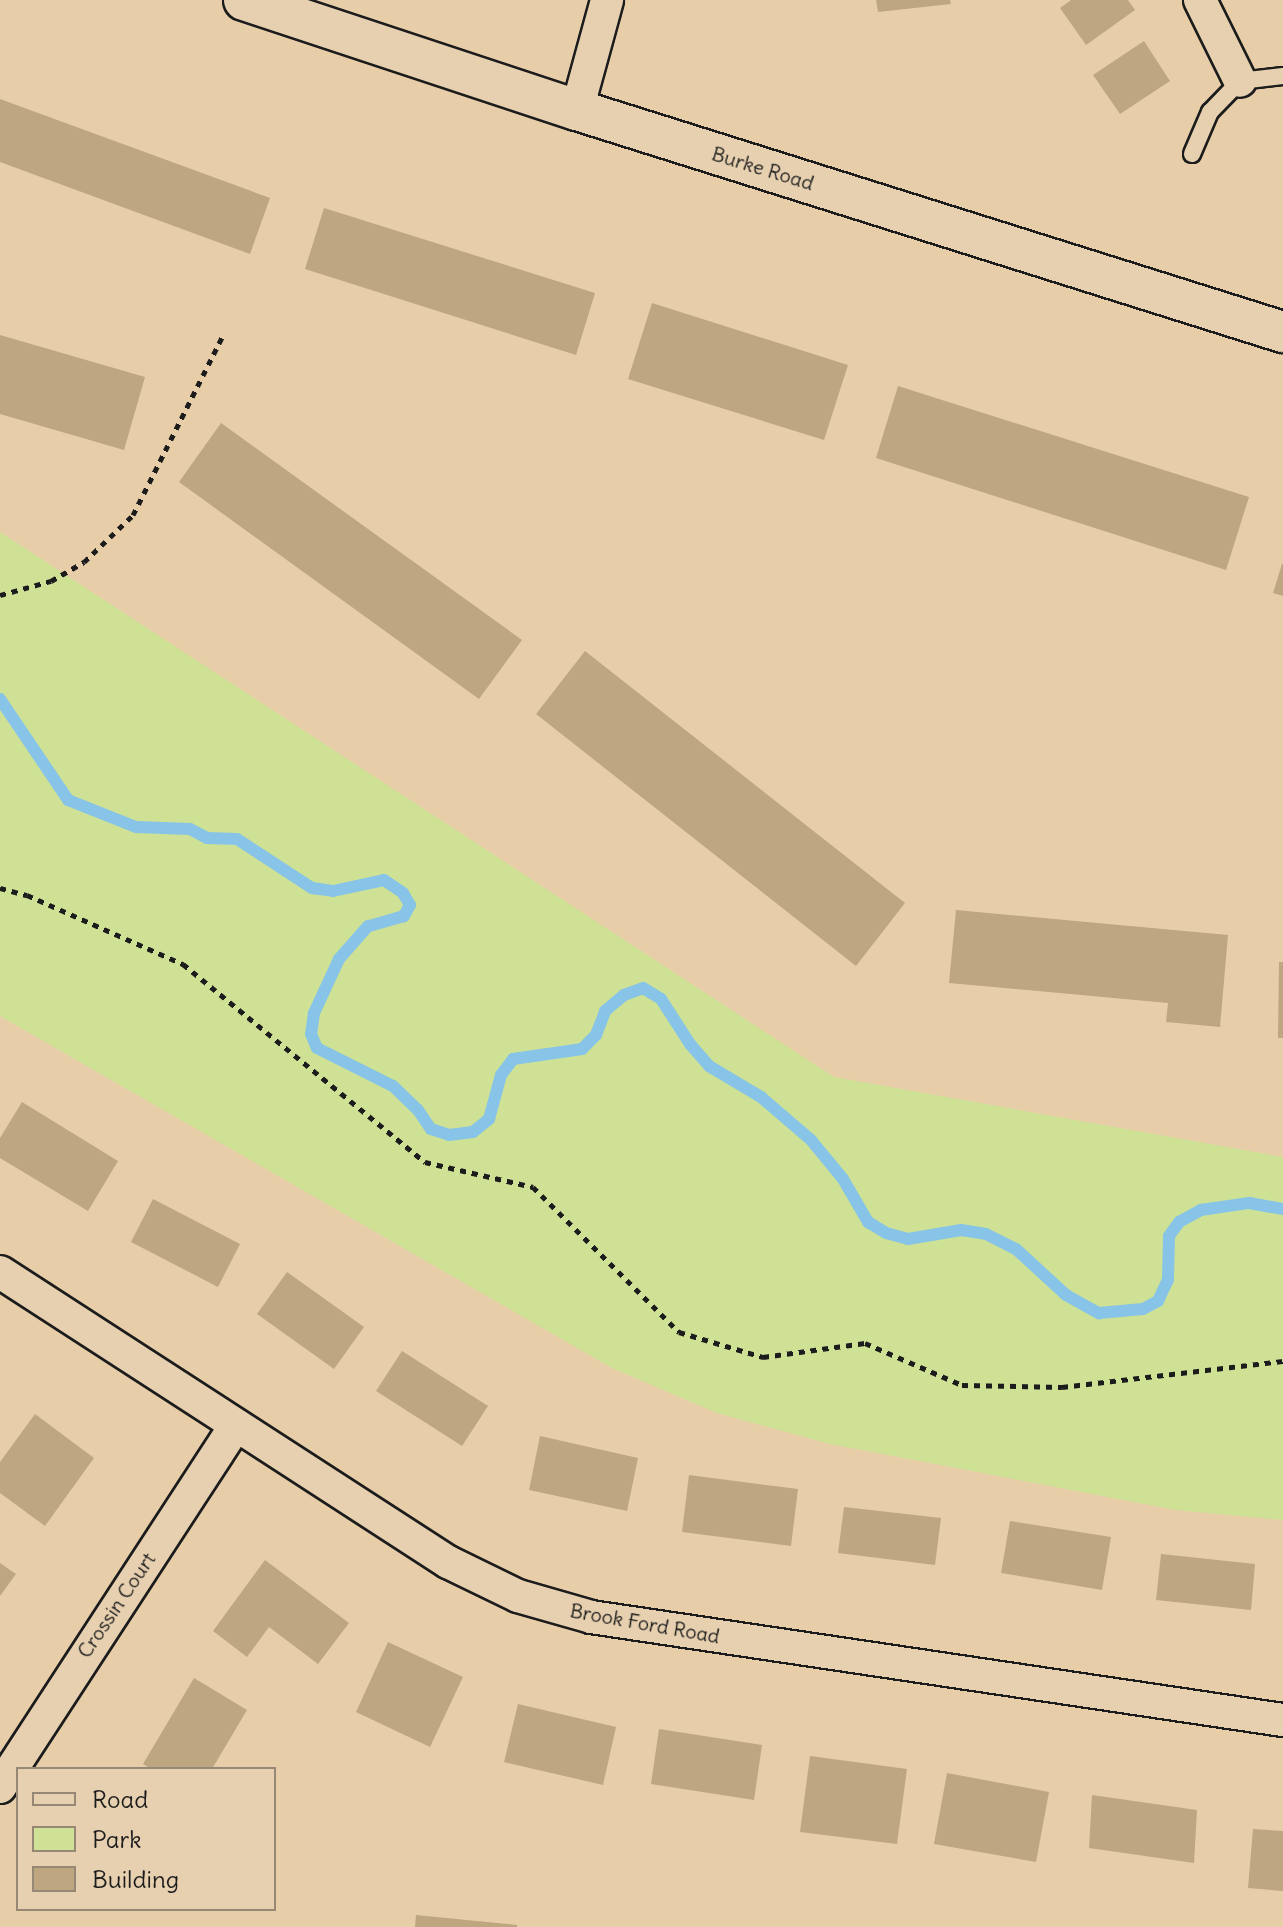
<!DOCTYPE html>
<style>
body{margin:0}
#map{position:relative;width:1283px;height:1927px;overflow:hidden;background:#e7cea9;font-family:Delius,sans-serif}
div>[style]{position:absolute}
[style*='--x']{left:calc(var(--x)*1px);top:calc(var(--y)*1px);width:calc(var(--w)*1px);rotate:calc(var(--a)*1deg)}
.green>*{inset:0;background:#cfe195}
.stream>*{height:12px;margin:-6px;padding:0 6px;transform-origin:6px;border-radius:6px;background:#87c4e7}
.building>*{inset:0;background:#bea681}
.path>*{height:5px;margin-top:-2.5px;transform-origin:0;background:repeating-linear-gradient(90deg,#1c1c1c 0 6px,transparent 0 12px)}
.roads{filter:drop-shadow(2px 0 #1c1c1c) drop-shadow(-2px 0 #1c1c1c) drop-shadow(0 2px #1c1c1c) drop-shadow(0 -2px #1c1c1c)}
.service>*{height:16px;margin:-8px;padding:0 8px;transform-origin:8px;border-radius:8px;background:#e7d0b0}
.minor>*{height:32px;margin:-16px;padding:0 16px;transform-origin:16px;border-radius:16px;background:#e7d0b0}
.tertiary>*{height:40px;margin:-20px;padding:0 20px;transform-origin:20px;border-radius:20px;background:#e7d0b0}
span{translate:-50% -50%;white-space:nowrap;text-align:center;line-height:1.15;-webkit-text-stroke:8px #e7d0b0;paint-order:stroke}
.street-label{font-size:20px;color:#1c1c1c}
.legend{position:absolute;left:16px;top:1767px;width:260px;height:144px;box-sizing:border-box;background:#e7d0b0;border:2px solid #968875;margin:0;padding:10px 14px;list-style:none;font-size:24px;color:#1c1c1c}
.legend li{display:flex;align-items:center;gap:16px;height:40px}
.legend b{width:40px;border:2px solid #968875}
</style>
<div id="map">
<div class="green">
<div style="clip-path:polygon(0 532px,834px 1077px,1283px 1157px,1283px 1520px,1176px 1510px,830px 1444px,717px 1413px,612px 1368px,0 1016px)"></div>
</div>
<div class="stream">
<div style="--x:0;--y:699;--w:122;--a:56"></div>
<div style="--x:68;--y:800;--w:73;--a:21.7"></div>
<div style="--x:136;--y:827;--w:54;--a:2.1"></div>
<div style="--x:190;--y:829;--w:19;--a:28"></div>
<div style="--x:207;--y:838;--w:30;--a:2"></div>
<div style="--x:237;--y:839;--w:90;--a:33.2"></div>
<div style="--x:312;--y:888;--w:21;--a:8"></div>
<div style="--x:333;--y:891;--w:52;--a:-12.2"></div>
<div style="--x:384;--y:880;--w:23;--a:34"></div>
<div style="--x:403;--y:893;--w:14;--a:60"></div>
<div style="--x:410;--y:905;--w:13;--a:119"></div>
<div style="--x:404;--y:916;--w:37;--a:164"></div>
<div style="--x:368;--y:926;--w:44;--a:131.3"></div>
<div style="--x:339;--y:959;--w:60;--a:114.8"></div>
<div style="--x:314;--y:1013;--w:21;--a:98"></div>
<div style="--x:311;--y:1034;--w:15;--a:67"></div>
<div style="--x:317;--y:1048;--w:85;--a:26.6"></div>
<div style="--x:393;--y:1086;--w:35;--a:44"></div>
<div style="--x:418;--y:1110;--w:23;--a:56"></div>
<div style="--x:431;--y:1129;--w:19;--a:18"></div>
<div style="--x:449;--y:1135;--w:24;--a:-7"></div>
<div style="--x:473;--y:1132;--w:21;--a:-39"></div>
<div style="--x:489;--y:1119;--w:46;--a:-74.7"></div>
<div style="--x:501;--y:1075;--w:20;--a:-53"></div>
<div style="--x:513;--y:1059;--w:70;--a:-8.2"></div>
<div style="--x:582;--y:1049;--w:20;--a:-45"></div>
<div style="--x:596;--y:1035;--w:26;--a:-69"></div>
<div style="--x:605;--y:1011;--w:25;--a:-40"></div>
<div style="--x:624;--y:995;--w:20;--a:-20"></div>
<div style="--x:643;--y:988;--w:21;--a:31"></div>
<div style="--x:661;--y:999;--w:54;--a:57.2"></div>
<div style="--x:690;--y:1044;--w:29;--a:49"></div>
<div style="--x:709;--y:1066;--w:61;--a:30.8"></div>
<div style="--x:761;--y:1097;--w:66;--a:40.7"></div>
<div style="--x:811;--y:1140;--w:50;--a:50.6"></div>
<div style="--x:843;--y:1179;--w:50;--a:59.8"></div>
<div style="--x:868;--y:1222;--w:21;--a:31"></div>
<div style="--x:886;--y:1233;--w:23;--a:15"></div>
<div style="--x:908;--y:1239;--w:54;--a:-9.6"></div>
<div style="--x:961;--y:1230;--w:25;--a:9"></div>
<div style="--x:986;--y:1234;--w:34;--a:27"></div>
<div style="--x:1016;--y:1249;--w:68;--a:42.6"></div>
<div style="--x:1066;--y:1295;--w:38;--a:29"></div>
<div style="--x:1099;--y:1313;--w:44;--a:-5.2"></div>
<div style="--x:1143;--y:1309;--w:17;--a:-28"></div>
<div style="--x:1158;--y:1301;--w:23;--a:-65"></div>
<div style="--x:1168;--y:1280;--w:44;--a:-88.7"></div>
<div style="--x:1169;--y:1236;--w:17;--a:-54"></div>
<div style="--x:1179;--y:1222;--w:25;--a:-29"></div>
<div style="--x:1201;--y:1210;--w:49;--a:-8.3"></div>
<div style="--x:1249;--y:1203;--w:35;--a:10"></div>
</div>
<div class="building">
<div style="clip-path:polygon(876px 0,950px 0,951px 4px,878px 12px)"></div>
<div style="clip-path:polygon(1071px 0,1128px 0,1135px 10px,1086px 45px,1060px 8px)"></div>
<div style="clip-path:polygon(1144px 41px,1170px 81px,1120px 114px,1093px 75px)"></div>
<div style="clip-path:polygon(0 99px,270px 198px,250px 254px,0 162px)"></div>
<div style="clip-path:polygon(324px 208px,595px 293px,576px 355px,305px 269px)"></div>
<div style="clip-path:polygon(652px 303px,848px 365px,824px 440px,628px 379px)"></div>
<div style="clip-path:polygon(0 335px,145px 377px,124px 450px,0 414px)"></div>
<div style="clip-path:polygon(898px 386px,1249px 497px,1226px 570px,876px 458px)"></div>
<div style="clip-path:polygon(221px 423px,522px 640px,479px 699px,179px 482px)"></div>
<div style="clip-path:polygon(1282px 564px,1283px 564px,1283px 596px,1273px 593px)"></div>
<div style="clip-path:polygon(585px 651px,905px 903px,856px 966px,536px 714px)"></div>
<div style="clip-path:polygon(956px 910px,1228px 935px,1220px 1027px,1166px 1022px,1168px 1003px,949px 983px)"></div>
<div style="clip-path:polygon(1279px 962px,1283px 962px,1283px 1038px,1278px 1038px)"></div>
<div style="clip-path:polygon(22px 1102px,118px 1161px,88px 1211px,0 1158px,0 1138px)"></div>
<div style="clip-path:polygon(153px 1199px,240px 1244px,218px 1287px,131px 1242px)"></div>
<div style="clip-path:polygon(287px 1272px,364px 1327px,334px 1369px,257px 1314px)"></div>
<div style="clip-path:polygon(402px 1351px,488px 1406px,462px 1446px,376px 1391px)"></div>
<div style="clip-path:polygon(35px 1414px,94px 1458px,45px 1526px,0 1493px,0 1462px)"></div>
<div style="clip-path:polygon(540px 1436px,638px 1458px,627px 1511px,529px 1490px)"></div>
<div style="clip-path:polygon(689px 1475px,798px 1489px,791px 1546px,682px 1532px)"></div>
<div style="clip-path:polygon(844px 1507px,941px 1518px,935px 1565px,838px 1553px)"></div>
<div style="clip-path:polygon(1010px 1521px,1111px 1537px,1102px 1590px,1001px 1573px)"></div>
<div style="clip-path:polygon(1161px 1554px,1255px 1564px,1251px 1610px,1156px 1600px)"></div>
<div style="clip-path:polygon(265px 1560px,349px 1623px,318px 1664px,269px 1627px,247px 1657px,213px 1631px)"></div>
<div style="clip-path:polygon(0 1563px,16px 1574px,0 1596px)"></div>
<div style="clip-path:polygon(388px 1642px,463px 1677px,430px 1747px,356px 1712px)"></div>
<div style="clip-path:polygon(194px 1678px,247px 1710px,212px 1769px,151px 1769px,143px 1764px)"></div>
<div style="clip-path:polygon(518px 1704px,616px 1727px,603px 1785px,504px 1762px)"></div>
<div style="clip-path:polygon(659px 1729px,762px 1745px,754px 1800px,651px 1784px)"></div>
<div style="clip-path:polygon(810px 1756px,907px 1769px,897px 1844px,800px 1832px)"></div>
<div style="clip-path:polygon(947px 1773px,1049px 1792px,1036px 1862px,934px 1844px)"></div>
<div style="clip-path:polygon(1092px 1795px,1197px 1810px,1194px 1863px,1089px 1848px)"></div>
<div style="clip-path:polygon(1253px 1829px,1283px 1831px,1283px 1891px,1248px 1888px)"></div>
<div style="clip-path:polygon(416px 1915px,517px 1925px,517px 1927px,415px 1927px)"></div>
</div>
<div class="path">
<div style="--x:0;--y:595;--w:53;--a:-15.4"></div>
<div style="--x:51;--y:581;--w:38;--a:-30"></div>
<div style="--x:84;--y:562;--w:68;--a:-43.8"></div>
<div style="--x:133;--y:515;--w:199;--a:-63.4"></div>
<div style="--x:0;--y:888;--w:28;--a:15"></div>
<div style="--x:27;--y:895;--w:171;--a:23.9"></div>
<div style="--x:183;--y:964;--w:313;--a:39.3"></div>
<div style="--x:425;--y:1162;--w:111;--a:13"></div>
<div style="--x:533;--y:1187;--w:206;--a:44.8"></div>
<div style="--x:679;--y:1332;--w:88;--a:16.6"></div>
<div style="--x:763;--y:1357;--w:103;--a:-7.8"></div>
<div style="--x:865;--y:1343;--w:106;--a:23.4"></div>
<div style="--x:962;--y:1385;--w:100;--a:1.1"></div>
<div style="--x:1062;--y:1387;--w:223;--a:-6.7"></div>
</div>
<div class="roads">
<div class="service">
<div style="--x:1192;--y:154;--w:46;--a:-66.8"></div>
<div style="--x:1210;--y:112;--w:43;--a:-45.9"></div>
<div style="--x:1240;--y:81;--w:43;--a:-6.6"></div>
</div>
<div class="minor">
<div style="--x:1200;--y:0;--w:90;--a:63.7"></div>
<div style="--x:577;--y:110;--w:114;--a:-74.7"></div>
<div style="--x:0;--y:1272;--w:534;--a:32.92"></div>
<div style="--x:448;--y:1562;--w:78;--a:25.9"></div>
<div style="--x:518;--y:1596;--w:76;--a:16"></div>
<div style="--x:591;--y:1617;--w:700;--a:8.47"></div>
<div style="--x:0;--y:1787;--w:432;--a:-56.9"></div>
</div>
<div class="tertiary">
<div style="--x:244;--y:0;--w:351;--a:18.3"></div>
<div style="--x:577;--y:110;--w:740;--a:17.46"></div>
</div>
</div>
<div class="street-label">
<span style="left:763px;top:168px;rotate:17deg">Burke Road</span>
<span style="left:116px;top:1605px;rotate:-56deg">Crossin Court</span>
<span style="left:645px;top:1623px;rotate:10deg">Brook Ford Road</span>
</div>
<ul class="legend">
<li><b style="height:10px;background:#e7d0b0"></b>Road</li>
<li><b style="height:22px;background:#cfe195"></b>Park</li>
<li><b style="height:22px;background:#bea681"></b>Building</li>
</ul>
</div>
